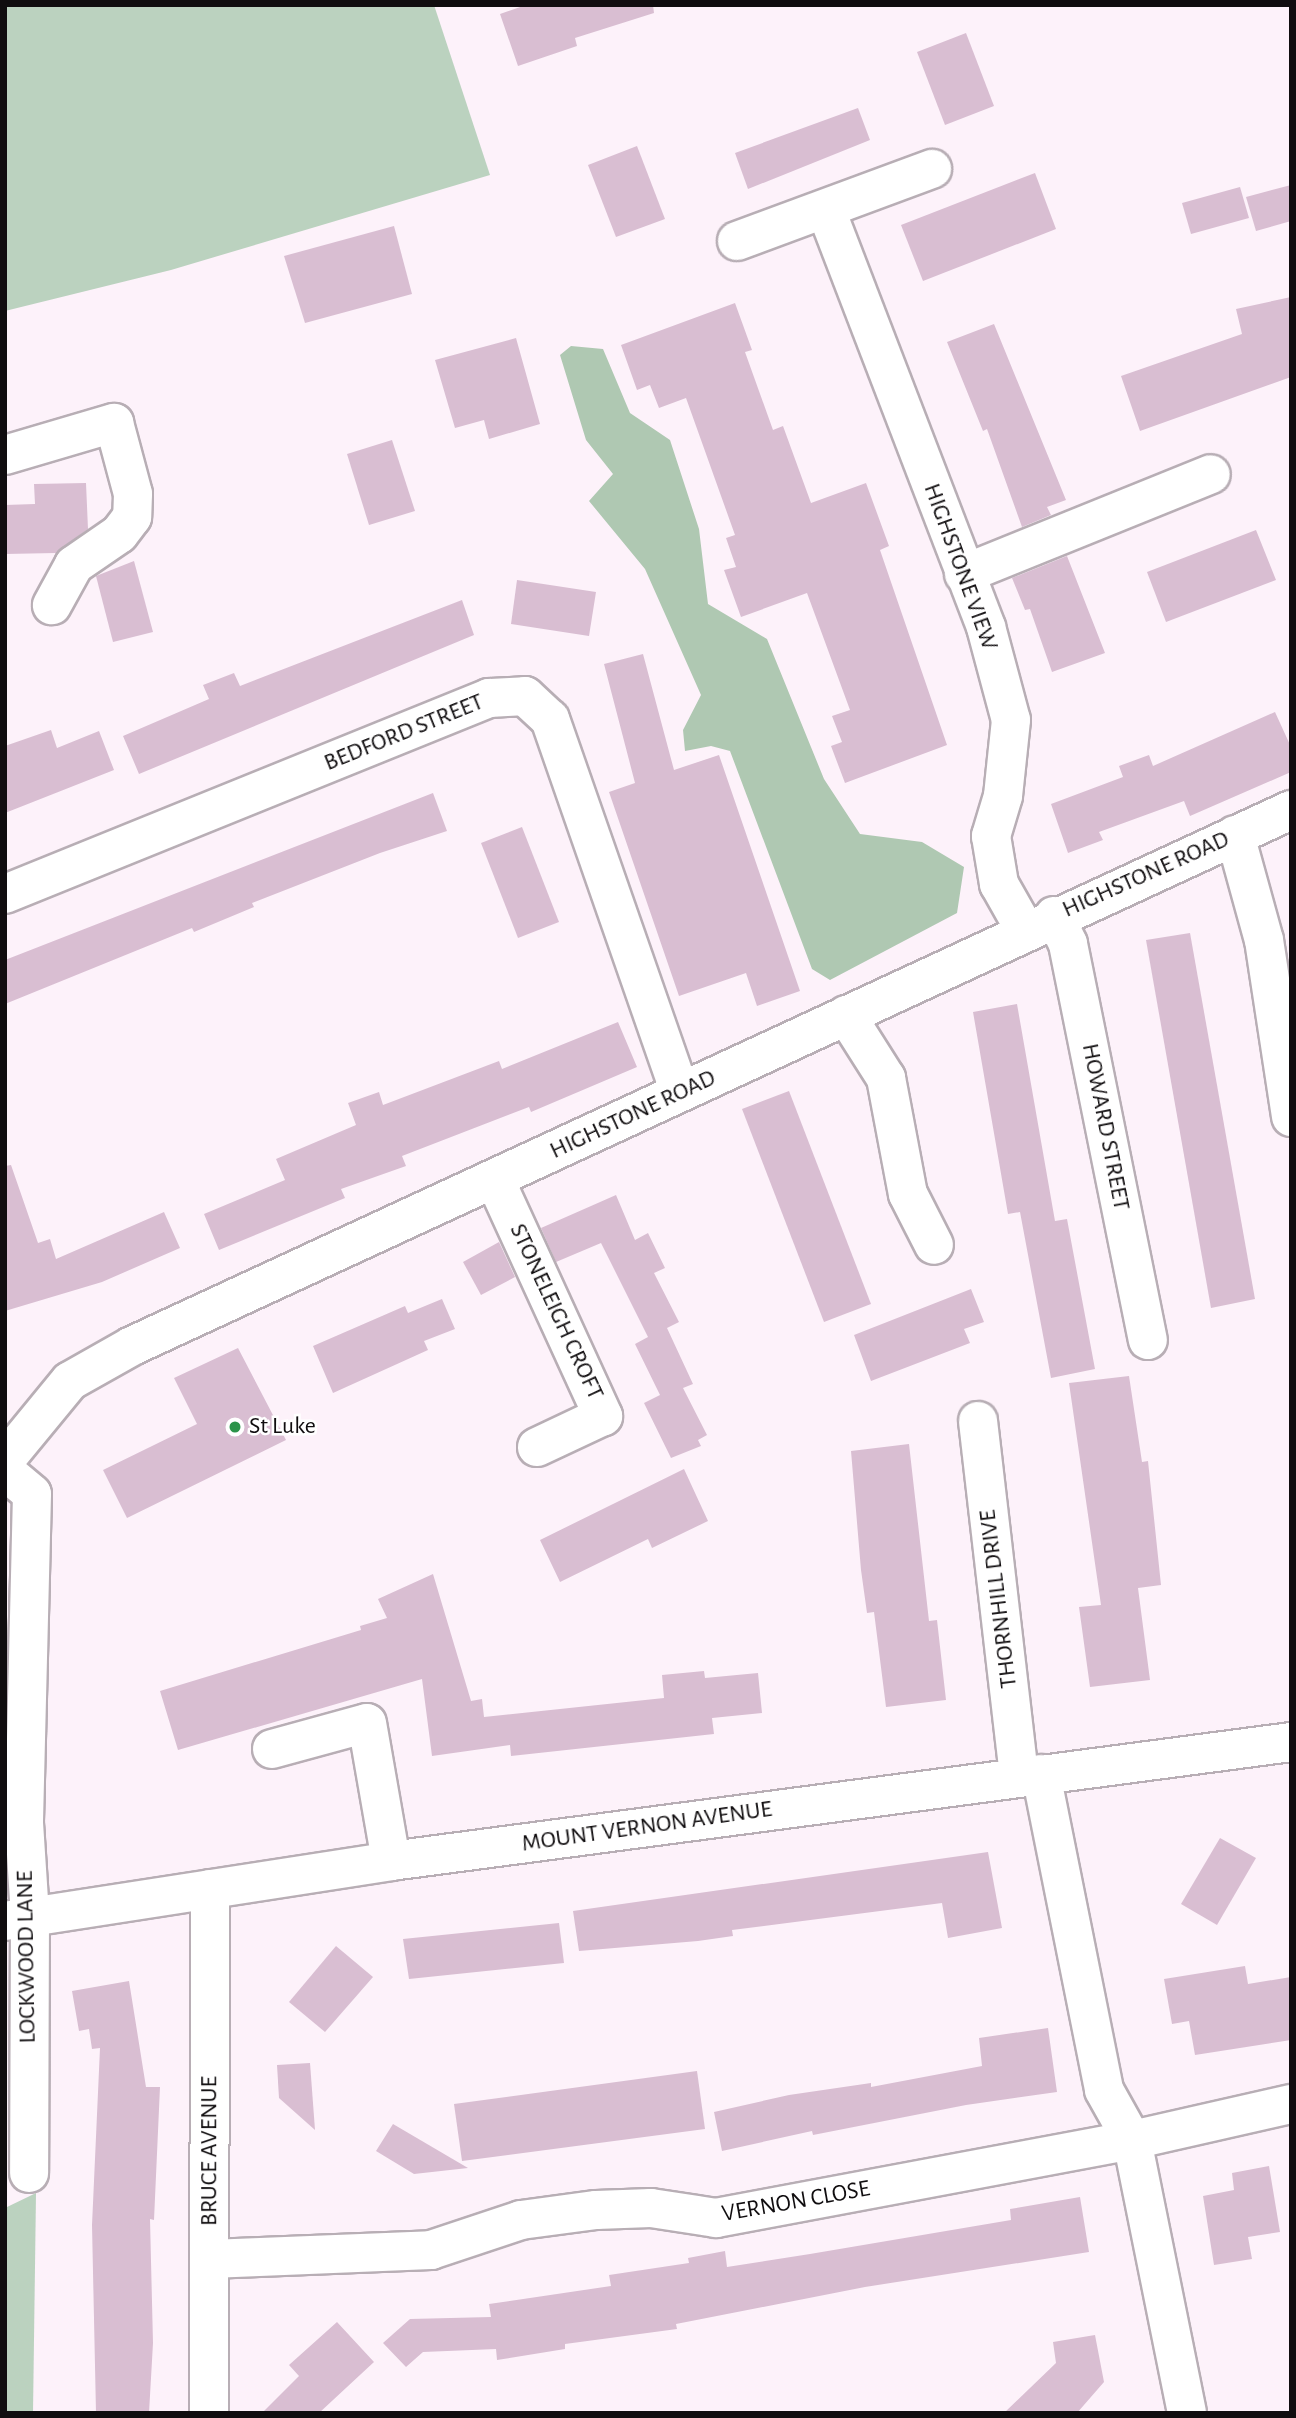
<!DOCTYPE html>
<style>
body{margin:0}
#map{position:relative;width:1296px;height:2418px;overflow:hidden;background:#fdf2fa;font-family:"Alegreya Sans",sans-serif}
div>[style]{position:absolute}
[style*='--x']{left:calc(var(--x)*1px);top:calc(var(--y)*1px);width:calc(var(--w)*1px);rotate:calc(var(--a)*1deg)}
.green>*{inset:0;background:#bbd2bf}
.forest>*{inset:0;background:#afc8b2}
.building>*{inset:0;background:#d9bed2}
.roads{filter:drop-shadow(2px 0 #b8aeb5) drop-shadow(-2px 0 #b8aeb5) drop-shadow(0 2px #b8aeb5) drop-shadow(0 -2px #b8aeb5)}
.minor>*{height:38px;margin:-19px;padding:0 19px;transform-origin:19px;border-radius:19px;background:#fff}
.dots>*{width:19px;height:19px;translate:-50% -50%;box-sizing:border-box;border:4px solid #fff;border-radius:50%}
span{translate:-50% -50%;white-space:nowrap;text-align:center;line-height:1.15;-webkit-text-stroke:5px #fff;paint-order:stroke}
.street-label{font-size:24px;color:#100d0f}
.poi-label{font-size:24px;color:#100d0f}
.left{translate:0 -50%;text-align:left}
.frame{position:absolute;inset:0;border:7px solid #100d0f;pointer-events:none}
</style>
<div id="map">
<div class="green">
<div style="clip-path:polygon(5px 5px,434px 5px,490px 175px,171px 270px,5px 311px)"></div>
<div style="clip-path:polygon(36px 2193px,33px 2413px,5px 2413px,5px 2208px)"></div>
</div>
<div class="forest">
<div style="clip-path:polygon(571px 346px,603px 349px,630px 413px,670px 440px,699px 529px,708px 604px,767px 639px,824px 779px,860px 834px,922px 842px,964px 867px,957px 913px,830px 980px,812px 969px,730px 751px,711px 746px,685px 751px,683px 730px,701px 695px,645px 569px,589px 501px,613px 474px,586px 440px,560px 355px)"></div>
</div>
<div class="building">
<div style="clip-path:polygon(526px 5px,653px 5px,654px 13px,575px 38px,577px 46px,518px 66px,500px 14px)"></div>
<div style="clip-path:polygon(966px 33px,994px 106px,945px 125px,917px 52px)"></div>
<div style="clip-path:polygon(858px 108px,870px 140px,748px 189px,735px 153px)"></div>
<div style="clip-path:polygon(637px 146px,665px 219px,616px 237px,588px 165px)"></div>
<div style="clip-path:polygon(1035px 173px,1056px 229px,923px 281px,901px 225px)"></div>
<div style="clip-path:polygon(1291px 185px,1291px 221px,1256px 231px,1246px 197px)"></div>
<div style="clip-path:polygon(1240px 187px,1249px 218px,1191px 234px,1182px 203px)"></div>
<div style="clip-path:polygon(394px 226px,412px 294px,305px 323px,284px 256px)"></div>
<div style="clip-path:polygon(1291px 297px,1291px 377px,1140px 431px,1121px 376px,1242px 334px,1236px 309px)"></div>
<div style="clip-path:polygon(735px 303px,752px 350px,745px 352px,773px 430px,783px 426px,811px 503px,866px 483px,889px 546px,880px 550px,947px 745px,845px 783px,831px 746px,842px 742px,832px 716px,850px 710px,807px 593px,741px 617px,724px 570px,736px 567px,726px 538px,735px 535px,686px 398px,659px 408px,650px 385px,637px 390px,621px 345px)"></div>
<div style="clip-path:polygon(994px 324px,1066px 500px,1047px 507px,1051px 515px,1022px 527px,987px 429px,983px 431px,947px 342px)"></div>
<div style="clip-path:polygon(516px 338px,540px 424px,489px 439px,484px 420px,455px 428px,435px 360px)"></div>
<div style="clip-path:polygon(392px 440px,415px 511px,369px 525px,347px 454px)"></div>
<div style="clip-path:polygon(86px 483px,88px 529px,56px 553px,5px 554px,5px 505px,35px 504px,34px 484px)"></div>
<div style="clip-path:polygon(1256px 530px,1276px 580px,1166px 622px,1147px 572px)"></div>
<div style="clip-path:polygon(1067px 556px,1105px 653px,1052px 672px,1030px 609px,1025px 610px,1012px 578px)"></div>
<div style="clip-path:polygon(134px 561px,153px 632px,113px 642px,96px 576px)"></div>
<div style="clip-path:polygon(517px 580px,596px 592px,589px 636px,511px 624px)"></div>
<div style="clip-path:polygon(462px 600px,474px 635px,139px 774px,123px 736px,209px 699px,203px 685px,234px 673px,240px 686px)"></div>
<div style="clip-path:polygon(643px 654px,674px 770px,719px 755px,800px 991px,757px 1006px,746px 973px,679px 996px,609px 792px,635px 783px,604px 664px)"></div>
<div style="clip-path:polygon(1275px 712px,1291px 747px,1291px 772px,1190px 816px,1184px 801px,1099px 832px,1103px 840px,1068px 853px,1051px 804px,1123px 777px,1119px 766px,1149px 755px,1153px 766px)"></div>
<div style="clip-path:polygon(51px 730px,57px 748px,99px 731px,114px 770px,5px 813px,5px 746px)"></div>
<div style="clip-path:polygon(433px 793px,447px 831px,380px 853px,252px 903px,254px 907px,194px 932px,192px 928px,5px 1004px,5px 960px)"></div>
<div style="clip-path:polygon(522px 827px,559px 922px,518px 938px,481px 843px)"></div>
<div style="clip-path:polygon(1190px 933px,1255px 1299px,1211px 1308px,1146px 940px)"></div>
<div style="clip-path:polygon(1017px 1004px,1055px 1221px,1067px 1219px,1095px 1369px,1051px 1378px,1020px 1212px,1008px 1214px,973px 1012px)"></div>
<div style="clip-path:polygon(618px 1022px,637px 1067px,531px 1112px,529px 1107px,402px 1156px,406px 1166px,341px 1189px,345px 1198px,219px 1250px,204px 1214px,285px 1180px,276px 1159px,356px 1125px,348px 1103px,379px 1092px,383px 1105px,499px 1061px,502px 1069px)"></div>
<div style="clip-path:polygon(789px 1091px,871px 1304px,824px 1322px,742px 1109px)"></div>
<div style="clip-path:polygon(11px 1165px,38px 1243px,50px 1239px,56px 1259px,164px 1212px,180px 1248px,102px 1282px,5px 1311px,5px 1166px)"></div>
<div style="clip-path:polygon(616px 1195px,635px 1240px,648px 1233px,665px 1268px,654px 1273px,679px 1322px,667px 1328px,693px 1384px,683px 1388px,707px 1435px,698px 1440px,701px 1446px,671px 1458px,644px 1403px,660px 1395px,635px 1344px,648px 1337px,601px 1243px,556px 1262px,541px 1228px)"></div>
<div style="clip-path:polygon(499px 1242px,515px 1277px,481px 1295px,463px 1262px)"></div>
<div style="clip-path:polygon(971px 1289px,984px 1322px,964px 1329px,970px 1343px,871px 1381px,854px 1335px)"></div>
<div style="clip-path:polygon(442px 1299px,455px 1329px,424px 1341px,428px 1350px,333px 1393px,313px 1346px,405px 1306px,408px 1313px)"></div>
<div style="clip-path:polygon(238px 1348px,286px 1440px,127px 1518px,103px 1470px,197px 1424px,174px 1378px)"></div>
<div style="clip-path:polygon(1129px 1376px,1142px 1462px,1148px 1461px,1161px 1585px,1138px 1588px,1150px 1680px,1090px 1687px,1079px 1607px,1101px 1605px,1069px 1383px)"></div>
<div style="clip-path:polygon(909px 1444px,929px 1621px,937px 1620px,946px 1700px,886px 1707px,874px 1612px,867px 1613px,861px 1570px,851px 1451px)"></div>
<div style="clip-path:polygon(684px 1469px,708px 1521px,652px 1548px,648px 1539px,560px 1582px,540px 1540px)"></div>
<div style="clip-path:polygon(433px 1574px,471px 1701px,482px 1699px,484px 1717px,664px 1698px,662px 1675px,704px 1671px,705px 1678px,758px 1673px,762px 1713px,712px 1718px,714px 1734px,511px 1756px,510px 1745px,432px 1756px,422px 1679px,178px 1750px,160px 1691px,361px 1630px,360px 1626px,387px 1618px,378px 1599px)"></div>
<div style="clip-path:polygon(1220px 1838px,1256px 1858px,1217px 1925px,1181px 1904px)"></div>
<div style="clip-path:polygon(988px 1852px,1002px 1928px,948px 1938px,942px 1903px,732px 1930px,733px 1936px,698px 1941px,579px 1951px,573px 1911px)"></div>
<div style="clip-path:polygon(559px 1923px,564px 1963px,409px 1979px,403px 1939px)"></div>
<div style="clip-path:polygon(336px 1946px,373px 1977px,325px 2032px,289px 2002px)"></div>
<div style="clip-path:polygon(1245px 1966px,1248px 1984px,1291px 1977px,1291px 2040px,1195px 2055px,1189px 2021px,1172px 2024px,1164px 1979px)"></div>
<div style="clip-path:polygon(129px 1981px,146px 2087px,160px 2087px,154px 2220px,150px 2219px,153px 2343px,149px 2413px,96px 2413px,92px 2225px,100px 2048px,92px 2049px,89px 2029px,79px 2031px,72px 1991px)"></div>
<div style="clip-path:polygon(1048px 2028px,1057px 2092px,966px 2105px,813px 2135px,812px 2131px,722px 2151px,714px 2112px,789px 2095px,871px 2083px,871px 2087px,982px 2066px,979px 2038px)"></div>
<div style="clip-path:polygon(310px 2063px,315px 2130px,279px 2098px,277px 2065px)"></div>
<div style="clip-path:polygon(697px 2071px,705px 2129px,462px 2161px,454px 2104px)"></div>
<div style="clip-path:polygon(393px 2124px,468px 2168px,414px 2174px,376px 2151px)"></div>
<div style="clip-path:polygon(1269px 2166px,1280px 2232px,1248px 2237px,1252px 2259px,1214px 2265px,1203px 2196px,1234px 2190px,1232px 2173px)"></div>
<div style="clip-path:polygon(1080px 2197px,1089px 2252px,865px 2287px,676px 2324px,677px 2329px,565px 2344px,565px 2349px,497px 2360px,496px 2349px,423px 2352px,406px 2367px,383px 2343px,410px 2319px,491px 2317px,489px 2304px,611px 2286px,609px 2275px,689px 2263px,688px 2258px,725px 2251px,727px 2267px,810px 2254px,1011px 2220px,1010px 2209px)"></div>
<div style="clip-path:polygon(337px 2322px,374px 2362px,319px 2413px,262px 2413px,299px 2376px,289px 2365px)"></div>
<div style="clip-path:polygon(1095px 2335px,1104px 2382px,1077px 2413px,1004px 2413px,1056px 2363px,1053px 2342px)"></div>
</div>
<div class="roads">
<div class="minor">
<div style="--x:826;--y:210;--w:447;--a:69"></div>
<div style="--x:986;--y:627;--w:96;--a:75"></div>
<div style="--x:1011;--y:720;--w:76;--a:96"></div>
<div style="--x:1003;--y:796;--w:42;--a:106.7"></div>
<div style="--x:991;--y:836;--w:49;--a:80.5"></div>
<div style="--x:999;--y:884;--w:53;--a:60.5"></div>
<div style="--x:737;--y:241;--w:208;--a:-20.3"></div>
<div style="--x:5;--y:455;--w:114;--a:-16.4"></div>
<div style="--x:114;--y:423;--w:73;--a:75"></div>
<div style="--x:133;--y:494;--w:23;--a:92"></div>
<div style="--x:132;--y:517;--w:21;--a:127"></div>
<div style="--x:119;--y:534;--w:55;--a:145.4"></div>
<div style="--x:74;--y:565;--w:46;--a:118.8"></div>
<div style="--x:964;--y:574;--w:266;--a:-22"></div>
<div style="--x:1235;--y:835;--w:109;--a:74.6"></div>
<div style="--x:1264;--y:940;--w:179;--a:81.3"></div>
<div style="--x:5;--y:894;--w:522;--a:-22.05"></div>
<div style="--x:489;--y:698;--w:36;--a:-3"></div>
<div style="--x:525;--y:696;--w:34;--a:43"></div>
<div style="--x:550;--y:719;--w:395;--a:70.8"></div>
<div style="--x:1054;--y:916;--w:31;--a:63"></div>
<div style="--x:1068;--y:944;--w:404;--a:78.6"></div>
<div style="--x:846;--y:1015;--w:75;--a:57.6"></div>
<div style="--x:886;--y:1078;--w:118;--a:79.3"></div>
<div style="--x:908;--y:1194;--w:57;--a:63"></div>
<div style="--x:495;--y:1180;--w:260;--a:65.4"></div>
<div style="--x:603;--y:1416;--w:73;--a:154.8"></div>
<div style="--x:978;--y:1421;--w:359;--a:83.4"></div>
<div style="--x:5;--y:1460;--w:102;--a:-50.6"></div>
<div style="--x:70;--y:1381;--w:71;--a:-29.4"></div>
<div style="--x:132;--y:1346;--w:1277;--a:-24.82"></div>
<div style="--x:5;--y:1471;--w:35;--a:40"></div>
<div style="--x:32;--y:1494;--w:329;--a:91.4"></div>
<div style="--x:24;--y:1823;--w:93;--a:86.3"></div>
<div style="--x:30;--y:1916;--w:257;--a:90.2"></div>
<div style="--x:272;--y:1749;--w:98;--a:-15.3"></div>
<div style="--x:367;--y:1723;--w:140;--a:80.1"></div>
<div style="--x:1041;--y:1774;--w:322;--a:78.7"></div>
<div style="--x:1104;--y:2090;--w:57;--a:60.8"></div>
<div style="--x:1132;--y:2140;--w:278;--a:78.6"></div>
<div style="--x:5;--y:1921;--w:391;--a:-8.8"></div>
<div style="--x:391;--y:1861;--w:908;--a:-7.53"></div>
<div style="--x:210;--y:2259;--w:221;--a:-2.3"></div>
<div style="--x:431;--y:2250;--w:95;--a:-18.4"></div>
<div style="--x:521;--y:2220;--w:76;--a:-7.6"></div>
<div style="--x:596;--y:2210;--w:55;--a:-2.1"></div>
<div style="--x:651;--y:2208;--w:66;--a:8.7"></div>
<div style="--x:716;--y:2218;--w:423;--a:-10.6"></div>
<div style="--x:1132;--y:2140;--w:163;--a:-12.8"></div>
<div style="--x:209;--y:2413;--w:524;--a:-89.89"></div>
</div>
</div>
<div class="dots">
<div style="left:235px;top:1427px;background:#2b934a"></div>
</div>
<div class="street-label">
<span style="left:960px;top:567px;rotate:70deg">HIGHSTONE VIEW</span>
<span style="left:404px;top:733px;rotate:-22deg">BEDFORD STREET</span>
<span style="left:1146px;top:875px;rotate:-24deg">HIGHSTONE ROAD</span>
<span style="left:633px;top:1115px;rotate:-25deg">HIGHSTONE ROAD</span>
<span style="left:1105px;top:1127px;rotate:79deg">HOWARD STREET</span>
<span style="left:556px;top:1312px;rotate:65deg">STONELEIGH CROFT</span>
<span style="left:999px;top:1599px;rotate:-97deg">THORNHILL DRIVE</span>
<span style="left:647px;top:1827px;rotate:-8deg">MOUNT VERNON AVENUE</span>
<span style="left:27px;top:1957px;rotate:-91deg">LOCKWOOD LANE</span>
<span style="left:210px;top:2151px;rotate:-90deg">BRUCE AVENUE</span>
<span style="left:796px;top:2202px;rotate:-10deg">VERNON CLOSE</span>
</div>
<div class="poi-label">
<span class="left" style="left:249px;top:1427px">St Luke</span>
</div>
<div class="frame"></div>
</div>
